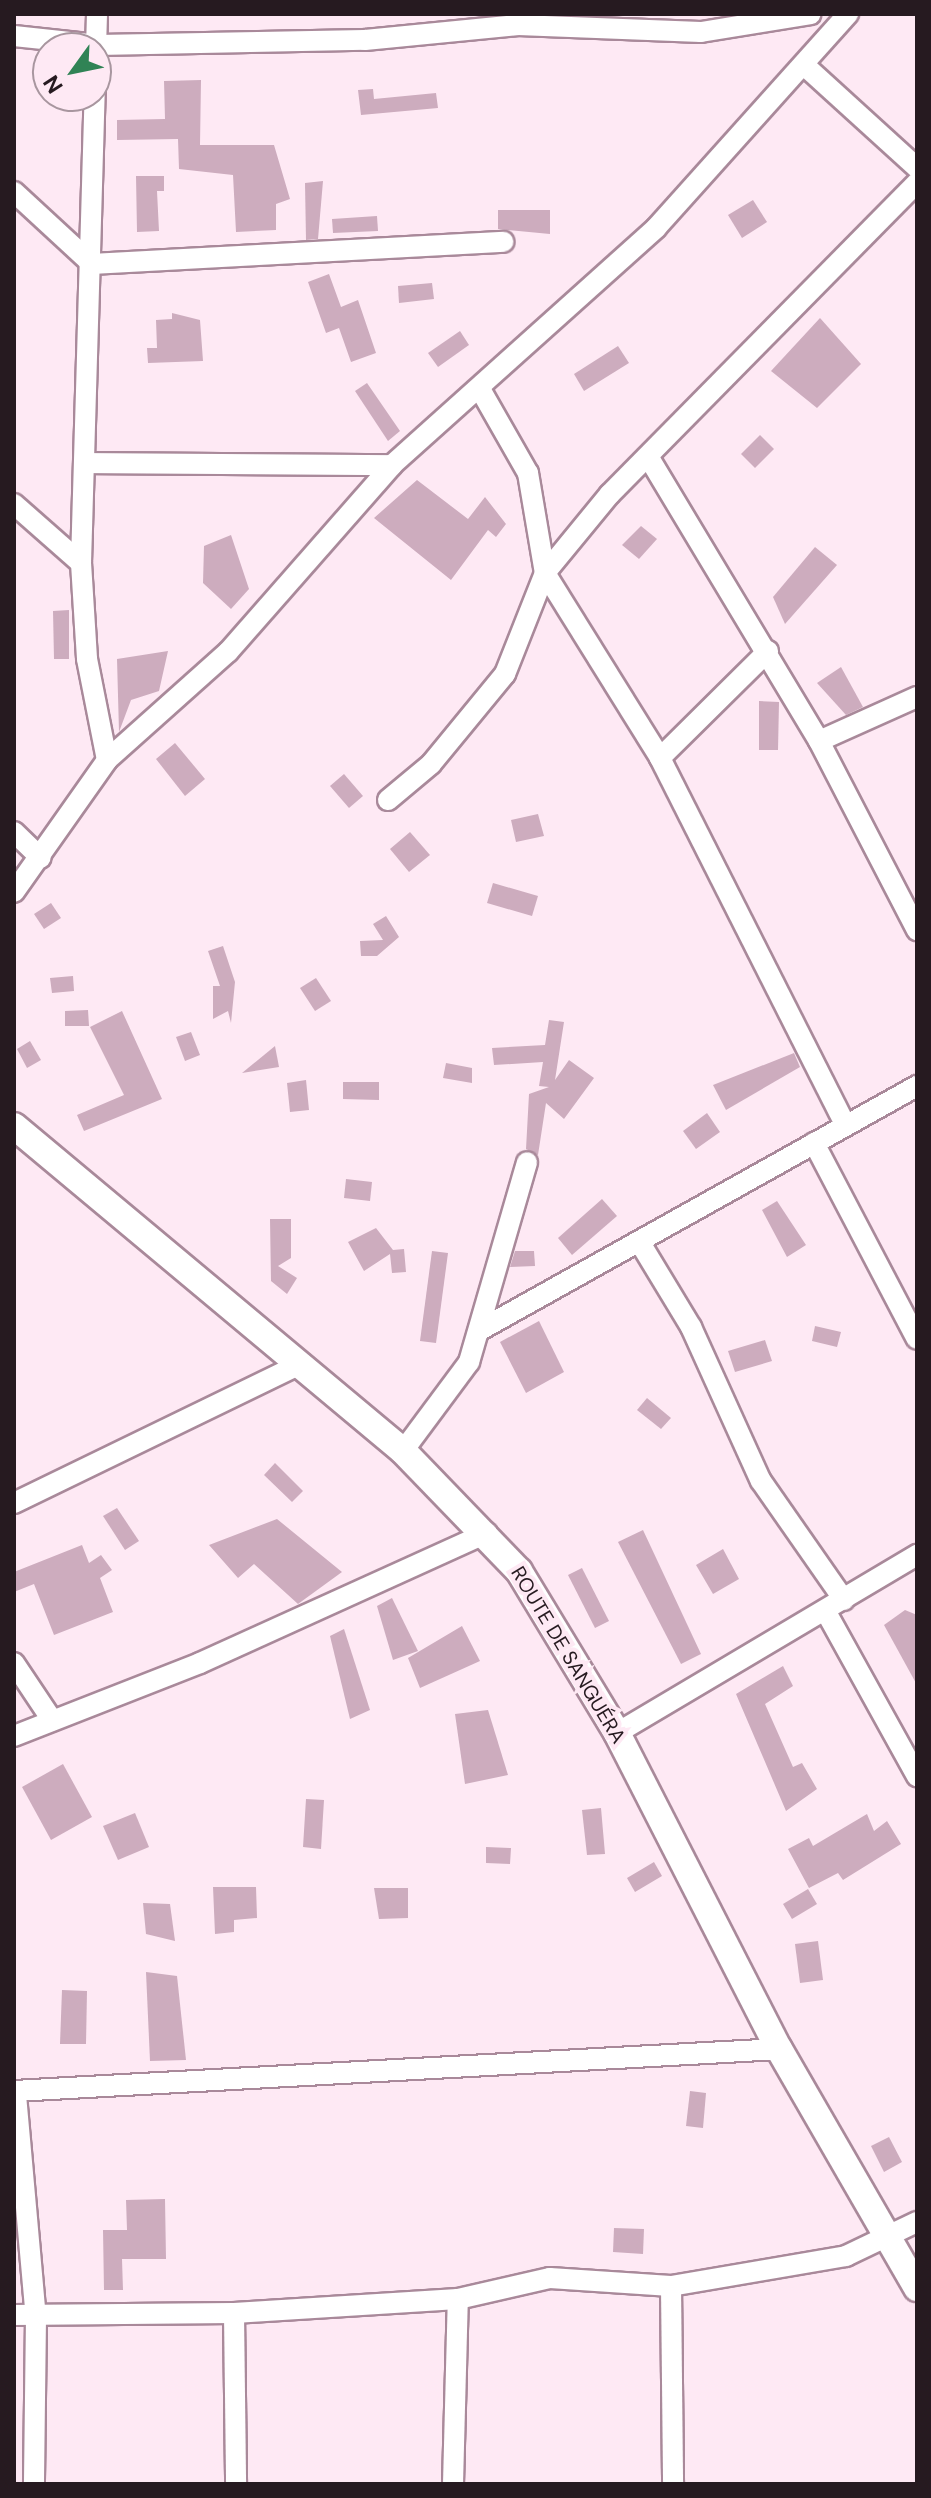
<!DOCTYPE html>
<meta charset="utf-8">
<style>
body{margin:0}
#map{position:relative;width:931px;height:2498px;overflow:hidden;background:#fee9f4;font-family:"DM Sans",sans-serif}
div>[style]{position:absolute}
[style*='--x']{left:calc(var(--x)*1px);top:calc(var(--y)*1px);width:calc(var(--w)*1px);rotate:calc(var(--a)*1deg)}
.building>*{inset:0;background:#cdacbe}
.roads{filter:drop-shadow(2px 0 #a9899a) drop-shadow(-2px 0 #a9899a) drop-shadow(0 2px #a9899a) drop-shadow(0 -2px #a9899a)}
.minor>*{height:20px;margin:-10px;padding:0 10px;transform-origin:10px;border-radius:10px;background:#fff}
.tertiary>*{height:26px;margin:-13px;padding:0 13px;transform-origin:13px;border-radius:13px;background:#fff}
span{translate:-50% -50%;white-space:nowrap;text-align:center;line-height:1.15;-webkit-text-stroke:8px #fee9f4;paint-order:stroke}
.street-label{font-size:20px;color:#261a20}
.frame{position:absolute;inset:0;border:16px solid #261a20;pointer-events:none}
.north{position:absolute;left:32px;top:32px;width:80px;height:80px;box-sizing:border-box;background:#fee9f4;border:2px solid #a8969f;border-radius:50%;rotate:237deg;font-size:22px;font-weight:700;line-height:32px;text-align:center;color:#261a20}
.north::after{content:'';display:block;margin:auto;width:28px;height:36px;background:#308355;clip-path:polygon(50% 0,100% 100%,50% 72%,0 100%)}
</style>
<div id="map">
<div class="building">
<div style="clip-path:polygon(201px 80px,200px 145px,274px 145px,290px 199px,276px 204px,276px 230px,236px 232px,233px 175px,179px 169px,178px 139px,117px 140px,117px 120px,165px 119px,164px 81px)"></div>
<div style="clip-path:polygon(373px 89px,374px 99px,436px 93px,438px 108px,361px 115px,358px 90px)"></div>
<div style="clip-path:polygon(136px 176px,164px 176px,164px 191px,157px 191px,159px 231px,137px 232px)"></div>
<div style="clip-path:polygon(323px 181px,318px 239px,306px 240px,305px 183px)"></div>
<div style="clip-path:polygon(753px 200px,767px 222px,742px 238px,728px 215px)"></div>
<div style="clip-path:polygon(498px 210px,550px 210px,550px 234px,498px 229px)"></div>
<div style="clip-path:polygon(377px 216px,378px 231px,333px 233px,332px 219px)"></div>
<div style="clip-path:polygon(329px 274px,341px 307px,358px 300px,376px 353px,351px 362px,339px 328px,326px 333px,308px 282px)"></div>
<div style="clip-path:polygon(432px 283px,434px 299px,399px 303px,398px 286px)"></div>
<div style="clip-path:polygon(172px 313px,200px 320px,203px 361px,148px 363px,147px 348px,157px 348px,156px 320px,172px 319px)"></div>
<div style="clip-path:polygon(820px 318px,861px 364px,817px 408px,771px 371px)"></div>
<div style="clip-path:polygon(460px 331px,469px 345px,438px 367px,428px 353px)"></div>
<div style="clip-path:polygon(618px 346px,629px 363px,584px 391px,574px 374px)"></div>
<div style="clip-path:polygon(367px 383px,400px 431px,388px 441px,355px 391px)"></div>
<div style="clip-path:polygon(760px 435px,774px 449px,755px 468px,741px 454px)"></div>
<div style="clip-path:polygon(417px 480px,468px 519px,485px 497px,506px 524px,496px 537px,488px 530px,451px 580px,374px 518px)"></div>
<div style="clip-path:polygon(641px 526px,657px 539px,639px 559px,622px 545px)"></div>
<div style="clip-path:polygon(231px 535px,249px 589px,231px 609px,203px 583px,204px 546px)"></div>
<div style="clip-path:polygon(815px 547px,837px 565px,785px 624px,773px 597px)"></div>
<div style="clip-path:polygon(69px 610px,69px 659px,54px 659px,53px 611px)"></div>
<div style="clip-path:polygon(168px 651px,159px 691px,131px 700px,119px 732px,117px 659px)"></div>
<div style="clip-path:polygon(841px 667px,863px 707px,846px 715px,817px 683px)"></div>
<div style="clip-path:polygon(759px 701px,779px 702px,778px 750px,759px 750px)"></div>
<div style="clip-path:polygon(175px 743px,205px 779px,185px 796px,156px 759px)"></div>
<div style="clip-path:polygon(344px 774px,363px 796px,349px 808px,330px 786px)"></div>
<div style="clip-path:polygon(538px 814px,544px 836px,516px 842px,511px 820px)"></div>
<div style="clip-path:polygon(410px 832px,430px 855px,409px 872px,390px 849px)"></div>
<div style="clip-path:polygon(493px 883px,538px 896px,532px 916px,487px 903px)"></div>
<div style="clip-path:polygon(51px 903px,61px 918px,44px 929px,34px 914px)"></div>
<div style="clip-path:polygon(386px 916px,399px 937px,377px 956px,361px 956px,360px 941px,383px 940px,373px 924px)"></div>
<div style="clip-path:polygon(223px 946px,235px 982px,231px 1023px,228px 1011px,213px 1019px,213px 986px,220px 986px,208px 951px)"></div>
<div style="clip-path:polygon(73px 976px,74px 991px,52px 993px,50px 978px)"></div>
<div style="clip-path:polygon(316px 978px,331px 1001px,315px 1011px,300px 988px)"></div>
<div style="clip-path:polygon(88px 1010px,89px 1026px,65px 1026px,65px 1011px)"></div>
<div style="clip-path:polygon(122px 1011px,162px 1099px,84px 1131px,77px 1115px,124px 1095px,90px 1027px)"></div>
<div style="clip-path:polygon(549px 1020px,564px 1022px,555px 1080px,569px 1060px,594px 1078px,564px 1119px,546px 1103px,538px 1155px,526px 1149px,529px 1094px,549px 1087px,539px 1086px,543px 1062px,494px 1065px,492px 1048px,545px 1045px)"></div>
<div style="clip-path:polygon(191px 1032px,200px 1055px,185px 1061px,176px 1037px)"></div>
<div style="clip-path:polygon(30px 1041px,41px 1060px,27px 1068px,17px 1049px)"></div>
<div style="clip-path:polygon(275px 1046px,279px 1067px,242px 1073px)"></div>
<div style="clip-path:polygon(794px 1053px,800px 1067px,726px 1110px,713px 1085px)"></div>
<div style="clip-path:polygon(446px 1063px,472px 1068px,472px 1083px,443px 1078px)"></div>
<div style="clip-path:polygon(306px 1080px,309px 1110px,290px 1112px,287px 1083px)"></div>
<div style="clip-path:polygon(343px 1082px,379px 1082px,379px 1100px,343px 1099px)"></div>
<div style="clip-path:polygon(707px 1113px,720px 1132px,696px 1149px,683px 1131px)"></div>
<div style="clip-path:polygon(346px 1179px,372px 1182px,370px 1201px,344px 1198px)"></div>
<div style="clip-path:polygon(602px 1199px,617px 1216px,572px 1255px,558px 1238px)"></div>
<div style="clip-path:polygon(777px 1201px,806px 1245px,787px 1257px,762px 1210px)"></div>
<div style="clip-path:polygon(270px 1219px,291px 1219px,291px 1258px,278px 1266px,297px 1278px,287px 1294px,271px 1281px)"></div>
<div style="clip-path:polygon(376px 1228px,393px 1250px,404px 1249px,406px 1272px,392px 1273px,390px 1254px,364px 1271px,348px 1242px)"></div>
<div style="clip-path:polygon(432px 1251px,448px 1253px,436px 1343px,420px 1341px)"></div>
<div style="clip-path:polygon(515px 1251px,534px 1251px,535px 1266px,510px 1267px)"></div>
<div style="clip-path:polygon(539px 1321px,564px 1372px,526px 1393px,500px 1342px)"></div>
<div style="clip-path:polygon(815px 1326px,841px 1332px,837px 1347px,812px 1341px)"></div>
<div style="clip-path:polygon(765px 1340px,772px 1361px,735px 1372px,728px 1351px)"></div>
<div style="clip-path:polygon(647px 1398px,671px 1418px,661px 1429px,637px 1410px)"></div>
<div style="clip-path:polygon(275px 1463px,303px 1491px,292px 1502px,264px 1475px)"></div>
<div style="clip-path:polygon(117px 1508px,139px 1541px,125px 1550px,103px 1516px)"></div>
<div style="clip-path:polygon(277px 1519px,342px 1572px,298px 1604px,254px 1564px,238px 1578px,209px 1545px)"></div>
<div style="clip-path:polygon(643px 1530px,701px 1654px,681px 1664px,618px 1542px)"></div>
<div style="clip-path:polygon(82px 1545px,89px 1563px,101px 1555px,112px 1570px,100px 1578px,113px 1612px,54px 1635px,34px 1584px,14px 1592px,14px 1572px)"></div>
<div style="clip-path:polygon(723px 1549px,739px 1579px,713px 1594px,696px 1565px)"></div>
<div style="clip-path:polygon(582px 1568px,609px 1621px,595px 1628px,568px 1575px)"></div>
<div style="clip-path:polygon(392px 1598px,418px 1651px,393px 1660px,377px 1606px)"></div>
<div style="clip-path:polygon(905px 1610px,917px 1615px,917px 1685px,884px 1625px)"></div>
<div style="clip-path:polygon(462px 1626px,480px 1661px,420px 1688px,408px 1658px)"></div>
<div style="clip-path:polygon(344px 1629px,370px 1710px,350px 1719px,330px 1636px)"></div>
<div style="clip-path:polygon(783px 1666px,793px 1686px,765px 1704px,793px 1767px,802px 1763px,817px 1789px,786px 1811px,736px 1694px)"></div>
<div style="clip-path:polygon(488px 1710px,508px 1775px,465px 1784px,455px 1714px)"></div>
<div style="clip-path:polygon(63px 1764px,92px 1817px,51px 1840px,22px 1787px)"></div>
<div style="clip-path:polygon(306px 1799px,324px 1800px,321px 1849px,303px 1847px)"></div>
<div style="clip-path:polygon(601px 1808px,605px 1854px,587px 1855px,582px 1810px)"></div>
<div style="clip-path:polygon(135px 1813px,149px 1847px,118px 1860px,103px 1826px)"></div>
<div style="clip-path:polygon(867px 1814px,874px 1831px,887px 1821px,901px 1844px,843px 1880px,838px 1873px,809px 1888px,788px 1849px,809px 1838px,813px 1846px)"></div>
<div style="clip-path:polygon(486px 1847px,511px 1848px,510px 1864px,486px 1863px)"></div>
<div style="clip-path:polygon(654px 1862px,662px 1876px,635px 1892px,627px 1878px)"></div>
<div style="clip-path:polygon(213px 1887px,256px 1887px,257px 1918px,234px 1920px,234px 1932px,215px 1934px)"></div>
<div style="clip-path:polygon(374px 1888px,408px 1888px,408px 1918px,379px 1919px)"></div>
<div style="clip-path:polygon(808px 1889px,817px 1904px,792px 1919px,783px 1904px)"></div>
<div style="clip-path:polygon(143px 1903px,170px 1904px,175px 1941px,146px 1934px)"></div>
<div style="clip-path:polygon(818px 1941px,823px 1980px,800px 1983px,795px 1944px)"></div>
<div style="clip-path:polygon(146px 1972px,177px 1976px,186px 2060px,150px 2061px)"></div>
<div style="clip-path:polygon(62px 1990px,87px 1991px,86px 2044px,60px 2044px)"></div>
<div style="clip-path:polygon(690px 2091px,706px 2093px,703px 2128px,686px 2126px)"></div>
<div style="clip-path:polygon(889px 2137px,902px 2162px,884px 2172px,871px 2146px)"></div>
<div style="clip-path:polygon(165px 2199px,166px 2259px,122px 2259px,123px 2290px,104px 2290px,103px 2230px,127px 2230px,126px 2200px)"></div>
<div style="clip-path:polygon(614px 2228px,644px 2229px,643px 2254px,613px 2252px)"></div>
</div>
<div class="roads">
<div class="minor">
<div style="--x:97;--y:14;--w:549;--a:91.67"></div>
<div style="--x:81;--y:563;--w:96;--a:86.4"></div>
<div style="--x:87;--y:659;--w:103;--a:78.8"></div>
<div style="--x:519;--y:14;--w:11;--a:95"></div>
<div style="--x:518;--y:25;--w:183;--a:2.2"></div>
<div style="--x:701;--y:32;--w:111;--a:-9.3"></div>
<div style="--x:14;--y:36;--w:84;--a:6.1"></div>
<div style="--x:98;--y:45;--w:267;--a:-1.1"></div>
<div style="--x:365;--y:40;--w:154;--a:-5.6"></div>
<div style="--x:804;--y:65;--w:153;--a:42.3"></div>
<div style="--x:14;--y:192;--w:106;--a:42.7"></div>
<div style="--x:92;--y:264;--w:412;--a:-3.1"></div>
<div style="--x:480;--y:389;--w:97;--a:60.3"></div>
<div style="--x:528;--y:473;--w:101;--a:80.4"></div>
<div style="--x:545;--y:573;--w:218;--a:58.1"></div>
<div style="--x:660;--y:758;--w:411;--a:63.2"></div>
<div style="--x:649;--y:458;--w:330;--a:59"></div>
<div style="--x:819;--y:741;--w:213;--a:62.6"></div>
<div style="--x:87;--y:463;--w:305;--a:0.4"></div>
<div style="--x:14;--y:504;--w:89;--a:41.4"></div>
<div style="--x:819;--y:741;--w:107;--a:-24.2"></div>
<div style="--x:660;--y:758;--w:152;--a:-44.7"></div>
<div style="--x:388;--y:800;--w:56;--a:-39.9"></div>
<div style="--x:431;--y:764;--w:117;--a:-50.6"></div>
<div style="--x:505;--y:674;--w:109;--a:-68.4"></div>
<div style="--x:545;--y:573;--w:102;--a:-50.6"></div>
<div style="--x:610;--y:494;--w:437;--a:-45.4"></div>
<div style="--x:14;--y:832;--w:37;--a:44"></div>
<div style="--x:14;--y:892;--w:161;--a:-54.8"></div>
<div style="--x:107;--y:760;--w:162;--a:-41.8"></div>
<div style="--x:228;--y:652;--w:249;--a:-48.7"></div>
<div style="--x:392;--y:465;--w:355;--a:-41.9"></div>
<div style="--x:656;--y:228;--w:288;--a:-48.1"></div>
<div style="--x:814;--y:1143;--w:221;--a:62.3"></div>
<div style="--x:642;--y:1246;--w:95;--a:58.8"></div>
<div style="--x:691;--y:1327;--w:169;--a:65.6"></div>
<div style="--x:761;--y:1481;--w:145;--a:55.1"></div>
<div style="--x:480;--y:1330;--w:501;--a:-29.18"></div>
<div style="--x:403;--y:1451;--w:111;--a:-53.4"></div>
<div style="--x:469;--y:1362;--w:208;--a:-73.8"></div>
<div style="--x:14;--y:1503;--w:320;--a:-25.9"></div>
<div style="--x:826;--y:1612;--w:188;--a:61"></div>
<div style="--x:14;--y:1663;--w:69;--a:56.3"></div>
<div style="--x:617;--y:1733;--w:349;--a:-30.7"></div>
<div style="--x:14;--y:1736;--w:200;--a:-21.4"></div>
<div style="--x:200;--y:1663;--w:315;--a:-24.4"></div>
<div style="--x:14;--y:2091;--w:766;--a:-3.14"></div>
<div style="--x:16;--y:2095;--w:223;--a:84.9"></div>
<div style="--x:36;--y:2317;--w:167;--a:90.7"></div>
<div style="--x:671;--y:2286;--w:198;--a:89.4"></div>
<div style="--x:234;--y:2313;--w:171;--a:89.3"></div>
<div style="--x:14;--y:2315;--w:220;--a:-0.5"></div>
<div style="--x:234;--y:2313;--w:224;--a:-3.6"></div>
<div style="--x:458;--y:2299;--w:94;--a:-12.9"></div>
<div style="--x:550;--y:2278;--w:121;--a:3.8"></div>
<div style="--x:671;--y:2286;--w:178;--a:-9.7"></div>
<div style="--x:846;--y:2256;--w:79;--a:-25.6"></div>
<div style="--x:453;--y:2484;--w:185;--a:-88.5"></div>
</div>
<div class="tertiary">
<div style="--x:14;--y:1126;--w:507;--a:39.88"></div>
<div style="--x:403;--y:1451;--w:167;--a:46"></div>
<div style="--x:519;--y:1571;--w:189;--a:58.8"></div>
<div style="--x:617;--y:1733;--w:355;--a:62.9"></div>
<div style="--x:779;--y:2049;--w:276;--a:60"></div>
</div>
</div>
<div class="street-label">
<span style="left:568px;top:1655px;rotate:59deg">ROUTE DE SANGUÉRA</span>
</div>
<div class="frame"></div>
<div class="north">N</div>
</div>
